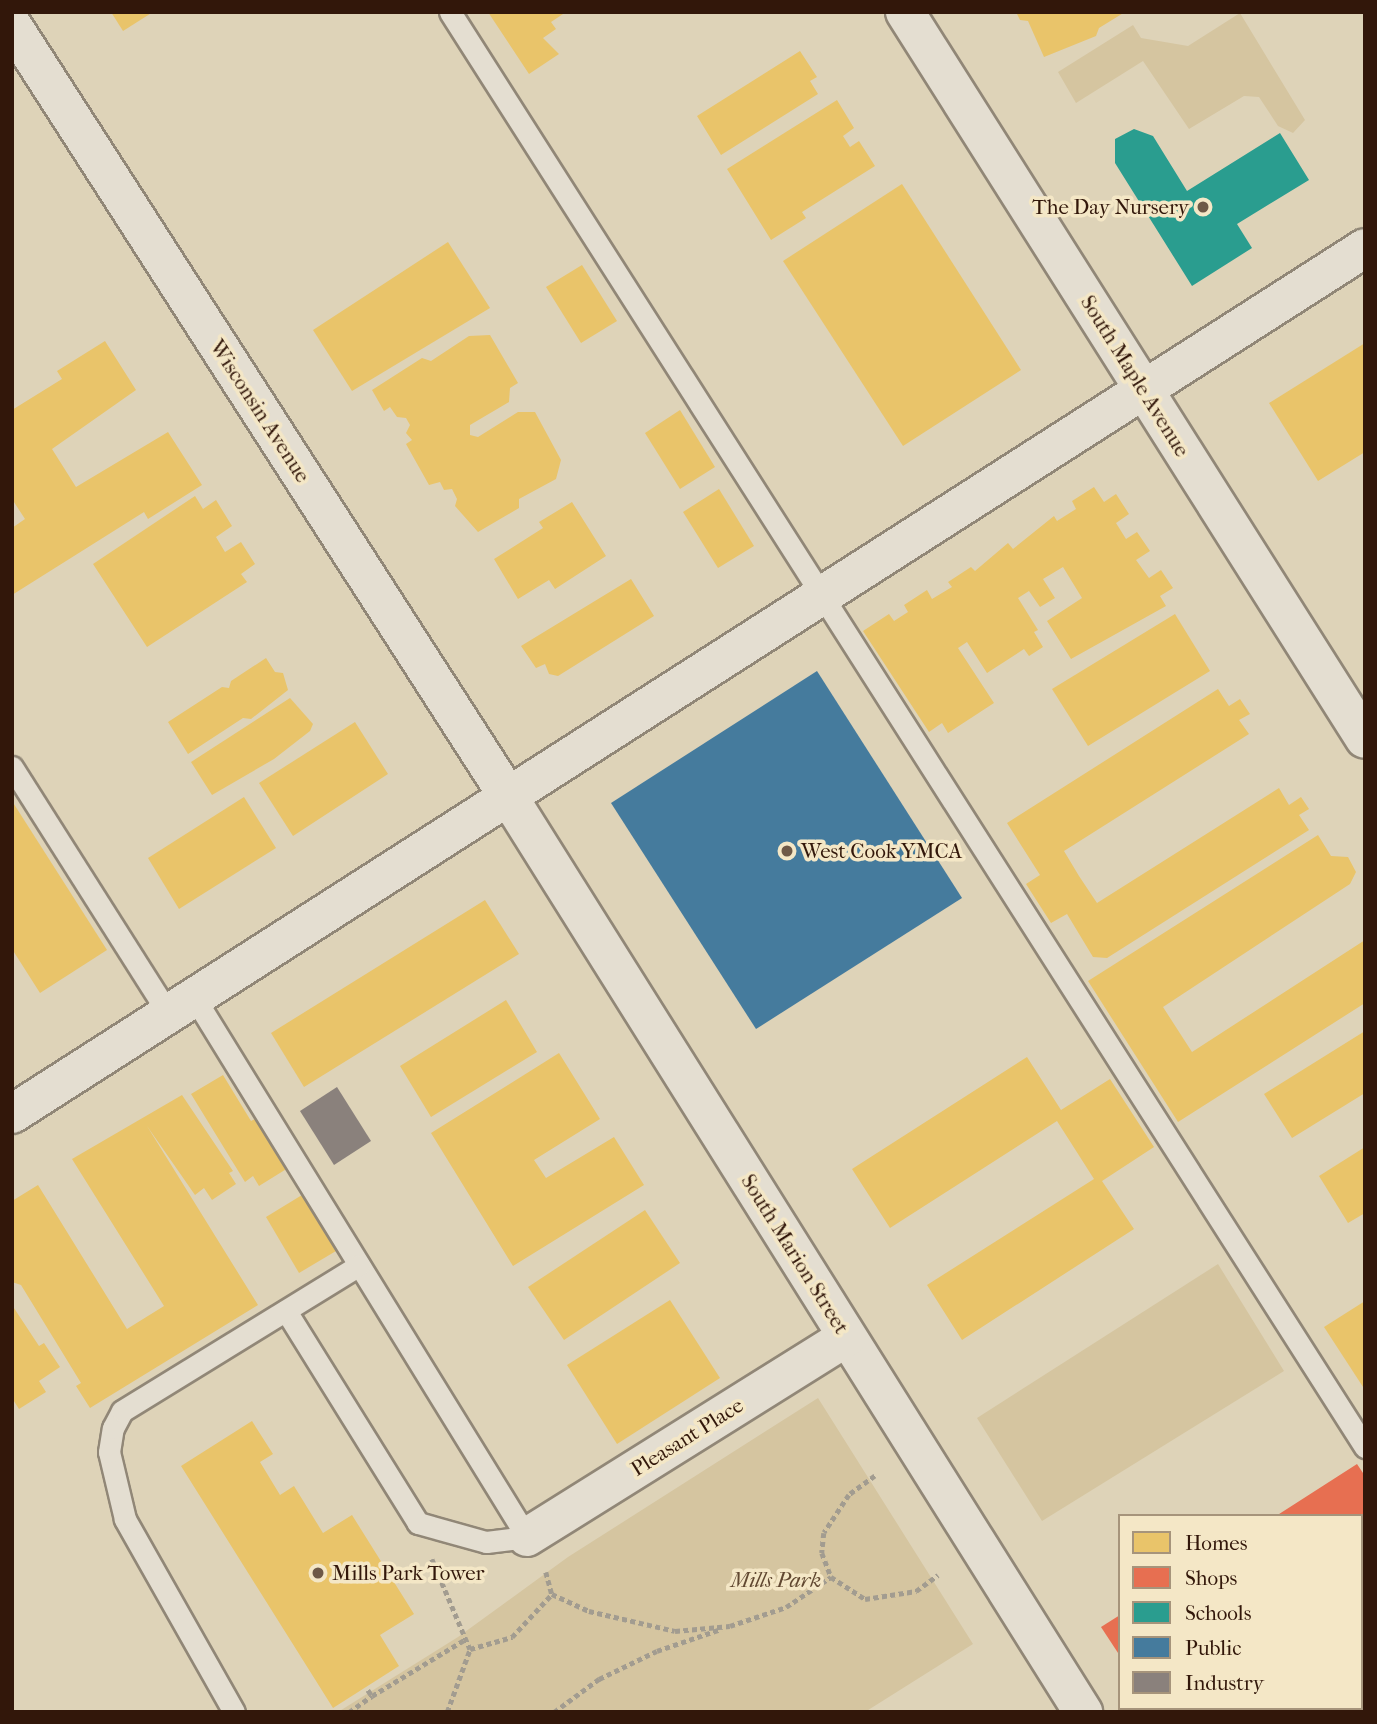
<!DOCTYPE html>
<style>
body{margin:0}
#map{position:relative;width:1377px;height:1724px;overflow:hidden;background:#ded3b8;font-family:"IM FELL French Canon",serif}
div>[style]{position:absolute}
[style*='--x']{left:calc(var(--x)*1px);top:calc(var(--y)*1px);width:calc(var(--w)*1px);rotate:calc(var(--a)*1deg)}
.green>*{inset:0;background:#d5c5a0}
.homes>*{inset:0;background:#e9c46a}
.shops>*{inset:0;background:#e76f51}
.schools>*{inset:0;background:#2a9d8f}
.public>*{inset:0;background:#457b9d}
.industry>*{inset:0;background:#8a817c}
.path>*{height:4.5px;margin-top:-2.25px;transform-origin:0;background:repeating-linear-gradient(90deg,#a29c90 0 5px,transparent 0 8.5px)}
.roads{filter:drop-shadow(2px 0 #918777) drop-shadow(-2px 0 #918777) drop-shadow(0 2px #918777) drop-shadow(0 -2px #918777)}
.lane>*{height:21px;margin:-10.5px;padding:0 10.5px;transform-origin:10.5px;border-radius:10.5px;background:#e4ded1}
.street>*{height:38px;margin:-19px;padding:0 19px;transform-origin:19px;border-radius:19px;background:#e4ded1}
.dots>*{width:19px;height:19px;translate:-50% -50%;box-sizing:border-box;border:4px solid #f4e7c6;border-radius:50%}
span{translate:-50% -50%;white-space:nowrap;text-align:center;line-height:1.15;-webkit-text-stroke:7px #f4e7c6;paint-order:stroke}
.poi-label{font-size:21px;color:#32170a}
.right{translate:-100% -50%;text-align:right}
.left{translate:0 -50%;text-align:left}
.street-label{font-size:21px;color:#32170a}
.park-label{font-size:21px;color:#614831;font-style:italic}
.frame{position:absolute;inset:0;border:14px solid #32170a;pointer-events:none}
.legend{position:absolute;left:1118px;top:1514px;width:245px;height:196px;box-sizing:border-box;background:#f4e7c6;border:2px solid #a6947b;margin:0;padding:9px 12px;list-style:none;font-size:21px;color:#32170a}
.legend li{display:flex;align-items:center;gap:14px;height:35px}
.legend b{width:35px;border:2px solid #a6947b}
</style>
<div id="map">
<div class="green">
<div style="clip-path:polygon(1240px 13px,1305px 120px,1293px 133px,1278px 126px,1259px 97px,1244px 96px,1189px 129px,1143px 61px,1076px 103px,1058px 72px,1133px 25px,1141px 38px,1188px 46px)"></div>
<div style="clip-path:polygon(1218px 1264px,1284px 1371px,1042px 1521px,977px 1418px)"></div>
<div style="clip-path:polygon(818px 1398px,973px 1644px,865px 1712px,338px 1712px,458px 1637px,568px 1557px)"></div>
</div>
<div class="homes">
<div style="clip-path:polygon(111px 12px,153px 12px,123px 31px)"></div>
<div style="clip-path:polygon(488px 12px,566px 12px,551px 22px,556px 29px,543px 38px,559px 54px,529px 74px)"></div>
<div style="clip-path:polygon(1016px 12px,1125px 12px,1099px 28px,1096px 36px,1044px 57px,1028px 21px,1020px 20px)"></div>
<div style="clip-path:polygon(800px 51px,817px 77px,810px 81px,818px 94px,721px 155px,697px 116px)"></div>
<div style="clip-path:polygon(837px 100px,854px 128px,843px 136px,850px 147px,859px 141px,875px 166px,802px 212px,806px 218px,771px 240px,727px 169px)"></div>
<div style="clip-path:polygon(902px 184px,1021px 370px,903px 446px,783px 261px)"></div>
<div style="clip-path:polygon(448px 242px,490px 308px,352px 391px,313px 330px)"></div>
<div style="clip-path:polygon(582px 265px,617px 321px,581px 343px,546px 287px)"></div>
<div style="clip-path:polygon(490px 335px,518px 383px,510px 388px,509px 402px,470px 425px,470px 435px,478px 437px,518px 412px,535px 412px,561px 460px,556px 479px,519px 499px,519px 508px,478px 532px,455px 506px,457px 499px,452px 489px,444px 490px,440px 482px,429px 485px,406px 444px,412px 440px,406px 433px,410px 425px,406px 418px,397px 417px,390px 407px,384px 411px,372px 390px,422px 358px,431px 361px,469px 336px)"></div>
<div style="clip-path:polygon(105px 341px,136px 390px,52px 449px,76px 487px,168px 432px,202px 485px,148px 519px,144px 512px,12px 595px,12px 528px,25px 519px,12px 499px,12px 410px,62px 379px,57px 371px)"></div>
<div style="clip-path:polygon(1365px 343px,1365px 452px,1318px 481px,1269px 403px)"></div>
<div style="clip-path:polygon(680px 410px,715px 467px,680px 489px,645px 433px)"></div>
<div style="clip-path:polygon(1094px 487px,1104px 502px,1116px 494px,1129px 514px,1116px 523px,1126px 539px,1137px 532px,1150px 551px,1136px 560px,1149px 578px,1161px 570px,1173px 588px,1160px 596px,1166px 606px,1071px 659px,1047px 621px,1082px 598px,1063px 567px,1043px 579px,1055px 598px,1040px 607px,1029px 591px,1018px 598px,1038px 630px,1034px 632px,1043px 647px,1029px 656px,1024px 649px,987px 673px,967px 642px,958px 648px,994px 703px,948px 733px,942px 723px,929px 732px,863px 631px,889px 614px,894px 621px,908px 612px,904px 605px,927px 590px,932px 599px,952px 587px,948px 582px,971px 567px,975px 571px,1008px 543px,1013px 549px,1054px 516px,1057px 521px,1076px 509px,1072px 501px)"></div>
<div style="clip-path:polygon(719px 489px,754px 546px,718px 568px,683px 512px)"></div>
<div style="clip-path:polygon(195px 496px,203px 509px,216px 500px,232px 526px,216px 537px,225px 552px,241px 542px,255px 564px,241px 574px,247px 582px,147px 647px,93px 564px)"></div>
<div style="clip-path:polygon(572px 502px,606px 556px,555px 589px,549px 580px,518px 599px,494px 559px,543px 528px,539px 522px)"></div>
<div style="clip-path:polygon(631px 579px,654px 616px,558px 676px,549px 674px,545px 664px,536px 668px,521px 646px)"></div>
<div style="clip-path:polygon(1175px 614px,1210px 671px,1088px 746px,1052px 689px)"></div>
<div style="clip-path:polygon(266px 658px,275px 672px,283px 673px,288px 690px,251px 719px,243px 718px,188px 754px,168px 722px,222px 687px,229px 688px,231px 681px)"></div>
<div style="clip-path:polygon(1218px 689px,1229px 706px,1240px 699px,1250px 714px,1239px 720px,1249px 734px,1064px 851px,1079px 876px,1097px 903px,1279px 788px,1289px 805px,1301px 797px,1309px 809px,1299px 815px,1309px 830px,1107px 958px,1093px 957px,1067px 914px,1051px 923px,1026px 884px,1040px 875px,1007px 823px)"></div>
<div style="clip-path:polygon(290px 698px,313px 724px,310px 731px,274px 759px,212px 795px,191px 762px)"></div>
<div style="clip-path:polygon(355px 722px,388px 774px,293px 836px,259px 783px)"></div>
<div style="clip-path:polygon(244px 797px,276px 848px,179px 909px,148px 858px)"></div>
<div style="clip-path:polygon(12px 801px,107px 950px,40px 993px,12px 949px)"></div>
<div style="clip-path:polygon(1318px 835px,1331px 856px,1348px 857px,1356px 872px,1350px 884px,1163px 1007px,1192px 1052px,1365px 940px,1365px 1003px,1178px 1122px,1088px 981px)"></div>
<div style="clip-path:polygon(485px 900px,519px 954px,304px 1087px,271px 1033px)"></div>
<div style="clip-path:polygon(506px 1000px,537px 1052px,431px 1117px,400px 1066px)"></div>
<div style="clip-path:polygon(1365px 1031px,1365px 1093px,1292px 1138px,1264px 1094px)"></div>
<div style="clip-path:polygon(559px 1053px,600px 1119px,534px 1160px,546px 1178px,614px 1137px,644px 1185px,513px 1266px,431px 1133px)"></div>
<div style="clip-path:polygon(1027px 1057px,1061px 1110px,1110px 1079px,1154px 1147px,1102px 1181px,1134px 1229px,962px 1340px,927px 1285px,1094px 1179px,1057px 1121px,890px 1228px,852px 1169px)"></div>
<div style="clip-path:polygon(223px 1075px,251px 1121px,257px 1118px,288px 1168px,259px 1186px,253px 1176px,245px 1182px,191px 1094px)"></div>
<div style="clip-path:polygon(182px 1095px,233px 1171px,229px 1173px,236px 1184px,212px 1200px,204px 1188px,195px 1195px,147px 1126px,258px 1305px,90px 1408px,76px 1386px,81px 1383px,21px 1285px,12px 1282px,12px 1201px,38px 1185px,127px 1329px,164px 1306px,72px 1159px)"></div>
<div style="clip-path:polygon(1365px 1147px,1365px 1213px,1348px 1223px,1319px 1176px)"></div>
<div style="clip-path:polygon(302px 1195px,336px 1251px,299px 1273px,266px 1217px)"></div>
<div style="clip-path:polygon(645px 1210px,680px 1263px,564px 1340px,528px 1287px)"></div>
<div style="clip-path:polygon(670px 1300px,720px 1378px,617px 1444px,567px 1365px)"></div>
<div style="clip-path:polygon(1365px 1301px,1365px 1390px,1324px 1327px)"></div>
<div style="clip-path:polygon(12px 1305px,39px 1346px,44px 1343px,60px 1367px,39px 1381px,46px 1392px,19px 1409px,12px 1398px)"></div>
<div style="clip-path:polygon(252px 1421px,273px 1454px,260px 1462px,280px 1495px,294px 1486px,323px 1533px,352px 1515px,414px 1614px,380px 1635px,399px 1666px,333px 1708px,181px 1466px)"></div>
</div>
<div class="shops">
<div style="clip-path:polygon(1357px 1464px,1365px 1476px,1365px 1712px,1206px 1712px,1204px 1708px,1361px 1708px,1361px 1516px,1276px 1516px)"></div>
<div style="clip-path:polygon(1120px 1615px,1120px 1656px,1101px 1627px)"></div>
<div style="clip-path:polygon(1153px 1708px,1189px 1708px,1184px 1712px)"></div>
</div>
<div class="schools">
<div style="clip-path:polygon(1134px 129px,1153px 136px,1187px 191px,1280px 133px,1309px 180px,1237px 224px,1252px 248px,1192px 286px,1115px 163px,1115px 139px)"></div>
</div>
<div class="public">
<div style="clip-path:polygon(817px 671px,962px 898px,756px 1029px,611px 803px)"></div>
</div>
<div class="industry">
<div style="clip-path:polygon(337px 1087px,371px 1141px,334px 1165px,300px 1111px)"></div>
</div>
<div class="path">
<div style="--x:875;--y:1476;--w:32;--a:144"></div>
<div style="--x:849;--y:1495;--w:45;--a:123.3"></div>
<div style="--x:824;--y:1533;--w:20;--a:96"></div>
<div style="--x:822;--y:1553;--w:26;--a:69"></div>
<div style="--x:831;--y:1577;--w:40;--a:32.9"></div>
<div style="--x:865;--y:1599;--w:52;--a:-8.9"></div>
<div style="--x:916;--y:1591;--w:27;--a:-36"></div>
<div style="--x:432;--y:1559;--w:98;--a:67.1"></div>
<div style="--x:470;--y:1649;--w:44;--a:-15.9"></div>
<div style="--x:512;--y:1637;--w:59;--a:-47.1"></div>
<div style="--x:546;--y:1572;--w:23;--a:75"></div>
<div style="--x:552;--y:1594;--w:41;--a:24.7"></div>
<div style="--x:589;--y:1611;--w:88;--a:13.1"></div>
<div style="--x:675;--y:1631;--w:55;--a:-5.2"></div>
<div style="--x:730;--y:1626;--w:59;--a:-18.7"></div>
<div style="--x:786;--y:1607;--w:54;--a:-33.7"></div>
<div style="--x:368;--y:1690;--w:7;--a:56"></div>
<div style="--x:372;--y:1696;--w:108;--a:-31.3"></div>
<div style="--x:349;--y:1712;--w:28;--a:-35"></div>
<div style="--x:447;--y:1712;--w:67;--a:-69.9"></div>
<div style="--x:554;--y:1712;--w:56;--a:-36.3"></div>
<div style="--x:599;--y:1679;--w:64;--a:-25.8"></div>
<div style="--x:657;--y:1651;--w:68;--a:-19"></div>
</div>
<div class="roads">
<div class="lane">
<div style="--x:450;--y:12;--w:1702;--a:57.48"></div>
<div style="--x:12;--y:767;--w:293;--a:57.6"></div>
<div style="--x:194;--y:997;--w:634;--a:58.34"></div>
<div style="--x:527;--y:1537;--w:41;--a:173"></div>
<div style="--x:486;--y:1542;--w:71;--a:-164.4"></div>
<div style="--x:418;--y:1523;--w:250;--a:-121.9"></div>
<div style="--x:234;--y:1712;--w:222;--a:-119.5"></div>
<div style="--x:125;--y:1519;--w:69;--a:-103.4"></div>
<div style="--x:109;--y:1452;--w:24;--a:-81"></div>
<div style="--x:113;--y:1428;--w:19;--a:-62"></div>
<div style="--x:122;--y:1411;--w:278;--a:-31.6"></div>
</div>
<div class="street">
<div style="--x:905;--y:12;--w:860;--a:57.68"></div>
<div style="--x:12;--y:25;--w:917;--a:57.25"></div>
<div style="--x:508;--y:796;--w:1082;--a:57.88"></div>
<div style="--x:12;--y:1114;--w:1606;--a:-32.62"></div>
<div style="--x:527;--y:1537;--w:377;--a:-32"></div>
</div>
</div>
<div class="dots">
<div style="left:1203px;top:207px;background:#6e5947"></div>
<div style="left:787px;top:851px;background:#6e5947"></div>
<div style="left:318px;top:1573px;background:#6e5947"></div>
</div>
<div class="poi-label">
<span class="right" style="left:1189px;top:207px">The Day Nursery</span>
<span class="left" style="left:801px;top:851px">West Cook YMCA</span>
<span class="left" style="left:332px;top:1573px">Mills Park Tower</span>
</div>
<div class="street-label">
<span style="left:1135px;top:376px;rotate:58deg">South Maple Avenue</span>
<span style="left:260px;top:411px;rotate:57deg">Wisconsin Avenue</span>
<span style="left:795px;top:1254px;rotate:58deg">South Marion Street</span>
<span style="left:687px;top:1437px;rotate:-32deg">Pleasant Place</span>
</div>
<div class="park-label">
<span style="left:776px;top:1580px">Mills Park</span>
</div>
<div class="frame"></div>
<ul class="legend">
<li><b style="height:19px;background:#e9c46a"></b>Homes</li>
<li><b style="height:19px;background:#e76f51"></b>Shops</li>
<li><b style="height:19px;background:#2a9d8f"></b>Schools</li>
<li><b style="height:19px;background:#457b9d"></b>Public</li>
<li><b style="height:19px;background:#8a817c"></b>Industry</li>
</ul>
</div>
